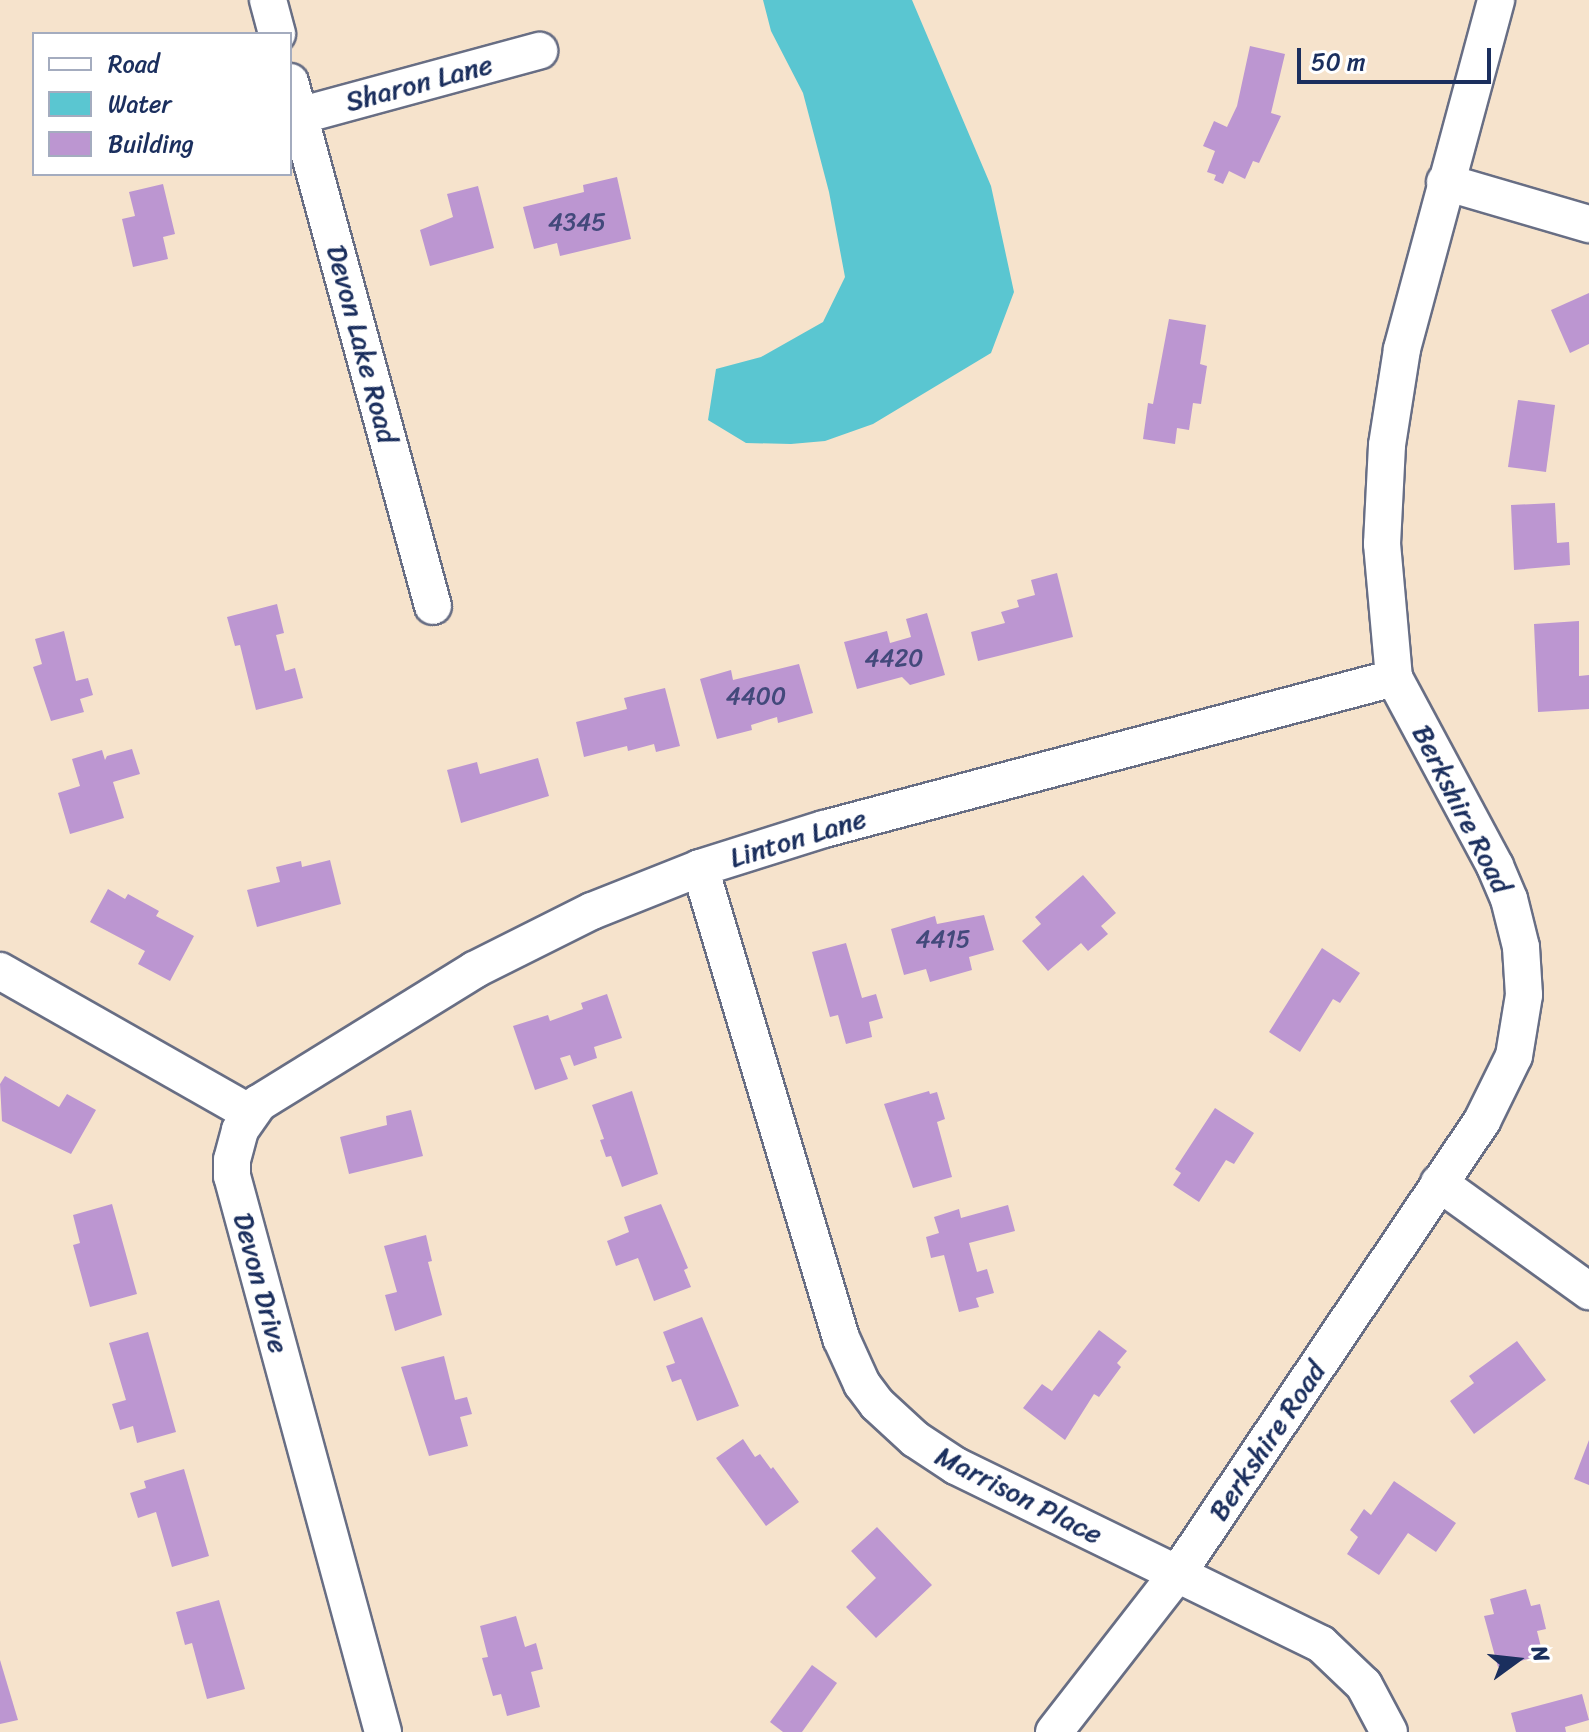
<!DOCTYPE html>
<style>
body{margin:0}
#map{position:relative;width:1589px;height:1732px;overflow:hidden;background:#f6e3cc;font-family:Sriracha,sans-serif}
div>[style]{position:absolute}
[style*='--x']{left:calc(var(--x)*1px);top:calc(var(--y)*1px);width:calc(var(--w)*1px);rotate:calc(var(--a)*1deg)}
.water>*{inset:0;background:#5ac6d1}
.building>*{inset:0;background:#bc96d1}
.roads{filter:drop-shadow(2px 0 #686e84) drop-shadow(-2px 0 #686e84) drop-shadow(0 2px #686e84) drop-shadow(0 -2px #686e84)}
.minor>*{height:36px;margin:-18px;padding:0 18px;transform-origin:18px;border-radius:18px;background:#fff}
span{translate:-50% -50%;white-space:nowrap;text-align:center;line-height:1.15;-webkit-text-stroke:6px #fff;paint-order:stroke}
.number-label{font-size:24px;color:#43497b}
.number-label span{-webkit-text-stroke-width:0}
.street-label{font-size:28px;color:#1b2f5e}
.legend{position:absolute;left:32px;top:32px;width:260px;height:144px;box-sizing:border-box;background:#fff;border:2px solid #a4acbf;margin:0;padding:10px 14px;list-style:none;font-size:24px;color:#1b2f5e}
.legend li{display:flex;align-items:center;gap:16px;height:40px}
.legend b{width:40px;border:2px solid #a4acbf}
.north{position:absolute;left:1477px;top:1620px;width:80px;height:80px;-webkit-text-stroke:6px #fff;paint-order:stroke;rotate:75deg;font-size:22px;font-weight:700;line-height:32px;text-align:center;color:#1b2f5e}
.north::after{content:'';display:block;margin:auto;width:28px;height:36px;background:#1b2f5e;clip-path:polygon(50% 0,100% 100%,50% 72%,0 100%)}
.scale{position:absolute;left:1297px;top:48px;width:194px;height:36px;box-sizing:border-box;border:4px solid #1b2f5e;border-top:0;padding-left:10px;font-size:24px;line-height:28px;white-space:nowrap;color:#1b2f5e;-webkit-text-stroke:6px #fff;paint-order:stroke}
</style>
<div id="map">
<div class="water">
<div style="clip-path:polygon(763px 0,912px 0,991px 186px,1014px 292px,991px 353px,873px 424px,825px 441px,791px 444px,746px 443px,708px 420px,716px 369px,761px 357px,823px 322px,845px 277px,829px 192px,803px 93px,771px 31px)"></div>
</div>
<div class="building">
<div style="clip-path:polygon(1250px 46px,1285px 54px,1271px 113px,1281px 116px,1259px 163px,1253px 161px,1245px 179px,1229px 171px,1223px 184px,1214px 180px,1216px 175px,1207px 172px,1215px 151px,1203px 146px,1214px 121px,1227px 127px,1237px 106px)"></div>
<div style="clip-path:polygon(617px 177px,631px 239px,560px 256px,557px 243px,534px 249px,523px 207px,584px 192px,583px 185px)"></div>
<div style="clip-path:polygon(163px 184px,175px 234px,163px 237px,168px 259px,133px 267px,122px 219px,135px 216px,129px 192px)"></div>
<div style="clip-path:polygon(478px 186px,494px 248px,430px 266px,420px 230px,453px 217px,447px 194px)"></div>
<div style="clip-path:polygon(1589px 293px,1589px 344px,1570px 353px,1551px 310px)"></div>
<div style="clip-path:polygon(1169px 319px,1206px 325px,1200px 364px,1207px 366px,1201px 404px,1193px 403px,1189px 430px,1177px 428px,1175px 444px,1143px 439px,1148px 403px,1153px 404px)"></div>
<div style="clip-path:polygon(1518px 400px,1555px 405px,1546px 472px,1508px 467px)"></div>
<div style="clip-path:polygon(1555px 503px,1557px 543px,1569px 542px,1570px 565px,1514px 570px,1511px 505px)"></div>
<div style="clip-path:polygon(1057px 573px,1073px 637px,978px 661px,971px 632px,1005px 623px,1001px 612px,1019px 607px,1017px 600px,1035px 595px,1031px 580px)"></div>
<div style="clip-path:polygon(277px 604px,284px 633px,276px 635px,285px 671px,295px 668px,303px 698px,256px 710px,240px 645px,235px 646px,227px 617px)"></div>
<div style="clip-path:polygon(927px 613px,945px 675px,910px 685px,902px 677px,857px 689px,844px 642px,887px 631px,890px 643px,911px 637px,906px 619px)"></div>
<div style="clip-path:polygon(1579px 621px,1579px 676px,1589px 675px,1589px 709px,1538px 712px,1534px 624px)"></div>
<div style="clip-path:polygon(64px 631px,76px 681px,88px 678px,93px 695px,80px 699px,84px 712px,51px 721px,33px 667px,42px 664px,35px 639px)"></div>
<div style="clip-path:polygon(799px 664px,813px 713px,778px 723px,777px 717px,751px 725px,752px 730px,717px 739px,700px 679px,731px 670px,733px 680px)"></div>
<div style="clip-path:polygon(665px 688px,680px 746px,656px 752px,654px 744px,628px 751px,627px 746px,584px 757px,576px 722px,627px 709px,624px 698px)"></div>
<div style="clip-path:polygon(132px 749px,140px 774px,113px 782px,124px 818px,70px 834px,58px 793px,80px 786px,72px 759px,102px 750px,105px 760px,107px 756px)"></div>
<div style="clip-path:polygon(538px 758px,549px 796px,461px 823px,447px 770px,477px 762px,480px 774px)"></div>
<div style="clip-path:polygon(330px 860px,341px 904px,257px 927px,247px 890px,280px 882px,276px 867px,301px 861px,302px 867px)"></div>
<div style="clip-path:polygon(1083px 875px,1116px 913px,1101px 926px,1108px 934px,1088px 951px,1081px 943px,1048px 971px,1022px 941px,1041px 924px,1035px 917px)"></div>
<div style="clip-path:polygon(108px 889px,125px 899px,128px 894px,159px 911px,156px 916px,194px 936px,170px 981px,138px 964px,145px 951px,90px 922px)"></div>
<div style="clip-path:polygon(984px 915px,994px 950px,969px 957px,972px 970px,930px 982px,926px 969px,904px 975px,891px 929px,935px 916px,937px 924px)"></div>
<div style="clip-path:polygon(846px 943px,862px 998px,876px 994px,883px 1018px,869px 1022px,872px 1037px,846px 1044px,838px 1015px,830px 1017px,812px 952px)"></div>
<div style="clip-path:polygon(1322px 948px,1360px 973px,1340px 1003px,1333px 999px,1300px 1052px,1269px 1032px)"></div>
<div style="clip-path:polygon(607px 994px,622px 1038px,594px 1047px,597px 1058px,574px 1066px,570px 1055px,560px 1058px,568px 1079px,535px 1090px,513px 1026px,548px 1015px,550px 1021px,583px 1009px,581px 1003px)"></div>
<div style="clip-path:polygon(5px 1076px,59px 1107px,67px 1094px,96px 1110px,71px 1154px,2px 1121px,0 1084px)"></div>
<div style="clip-path:polygon(632px 1091px,658px 1174px,622px 1187px,611px 1156px,606px 1157px,600px 1140px,604px 1139px,592px 1105px)"></div>
<div style="clip-path:polygon(929px 1091px,930px 1094px,937px 1092px,945px 1119px,937px 1122px,952px 1177px,913px 1188px,884px 1104px)"></div>
<div style="clip-path:polygon(1215px 1108px,1254px 1133px,1234px 1164px,1226px 1160px,1199px 1202px,1173px 1185px,1181px 1173px,1175px 1169px)"></div>
<div style="clip-path:polygon(411px 1110px,423px 1156px,349px 1174px,340px 1137px,387px 1125px,386px 1116px)"></div>
<div style="clip-path:polygon(112px 1204px,137px 1294px,90px 1307px,73px 1245px,80px 1243px,73px 1215px)"></div>
<div style="clip-path:polygon(661px 1204px,688px 1268px,684px 1270px,691px 1287px,654px 1301px,638px 1258px,616px 1266px,607px 1241px,629px 1232px,624px 1217px)"></div>
<div style="clip-path:polygon(1008px 1205px,1015px 1231px,969px 1243px,977px 1272px,987px 1269px,994px 1293px,976px 1298px,979px 1307px,959px 1312px,944px 1255px,931px 1258px,926px 1237px,939px 1233px,934px 1217px,959px 1209px,961px 1218px)"></div>
<div style="clip-path:polygon(426px 1235px,432px 1261px,428px 1262px,442px 1315px,395px 1331px,385px 1295px,397px 1292px,384px 1246px)"></div>
<div style="clip-path:polygon(702px 1317px,739px 1406px,697px 1421px,681px 1379px,672px 1382px,666px 1366px,675px 1363px,663px 1332px)"></div>
<div style="clip-path:polygon(1099px 1330px,1127px 1351px,1117px 1363px,1121px 1367px,1099px 1397px,1094px 1394px,1065px 1440px,1023px 1408px,1042px 1384px,1052px 1391px)"></div>
<div style="clip-path:polygon(148px 1332px,176px 1432px,137px 1443px,133px 1426px,120px 1430px,112px 1404px,126px 1400px,109px 1343px)"></div>
<div style="clip-path:polygon(1517px 1341px,1546px 1380px,1474px 1434px,1450px 1401px,1474px 1383px,1469px 1376px)"></div>
<div style="clip-path:polygon(444px 1356px,455px 1400px,467px 1397px,472px 1414px,460px 1417px,468px 1446px,429px 1456px,401px 1367px)"></div>
<div style="clip-path:polygon(743px 1439px,755px 1457px,760px 1454px,771px 1469px,773px 1467px,799px 1502px,766px 1526px,716px 1458px)"></div>
<div style="clip-path:polygon(1589px 1440px,1589px 1485px,1574px 1479px)"></div>
<div style="clip-path:polygon(184px 1469px,209px 1556px,172px 1567px,156px 1512px,138px 1518px,130px 1493px,146px 1488px,144px 1481px)"></div>
<div style="clip-path:polygon(1394px 1481px,1456px 1523px,1436px 1552px,1408px 1533px,1379px 1575px,1347px 1554px,1358px 1537px,1350px 1530px,1364px 1509px,1371px 1515px)"></div>
<div style="clip-path:polygon(877px 1527px,932px 1585px,876px 1638px,846px 1607px,876px 1578px,851px 1551px)"></div>
<div style="clip-path:polygon(1526px 1589px,1531px 1606px,1540px 1604px,1546px 1629px,1537px 1631px,1543px 1655px,1498px 1667px,1484px 1616px,1494px 1614px,1490px 1599px)"></div>
<div style="clip-path:polygon(219px 1600px,245px 1689px,207px 1699px,192px 1643px,185px 1645px,176px 1612px)"></div>
<div style="clip-path:polygon(516px 1616px,525px 1647px,536px 1643px,543px 1669px,531px 1672px,540px 1707px,507px 1716px,501px 1694px,493px 1696px,482px 1658px,488px 1657px,480px 1626px)"></div>
<div style="clip-path:polygon(0 1660px,18px 1720px,0 1724px)"></div>
<div style="clip-path:polygon(812px 1665px,837px 1683px,802px 1732px,783px 1732px,770px 1722px)"></div>
<div style="clip-path:polygon(1582px 1694px,1589px 1720px,1565px 1727px,1566px 1732px,1516px 1732px,1511px 1713px)"></div>
</div>
<div class="roads">
<div class="minor">
<div style="--x:268;--y:0;--w:35;--a:75"></div>
<div style="--x:290;--y:82;--w:543;--a:74.74"></div>
<div style="--x:299;--y:116;--w:249;--a:-15.2"></div>
<div style="--x:1445;--y:182;--w:150;--a:16.3"></div>
<div style="--x:700;--y:868;--w:491;--a:73.3"></div>
<div style="--x:841;--y:1338;--w:51;--a:65.5"></div>
<div style="--x:862;--y:1384;--w:25;--a:53"></div>
<div style="--x:877;--y:1404;--w:52;--a:42.6"></div>
<div style="--x:915;--y:1439;--w:49;--a:33.4"></div>
<div style="--x:956;--y:1466;--w:406;--a:26"></div>
<div style="--x:1321;--y:1644;--w:59;--a:43.6"></div>
<div style="--x:1364;--y:1685;--w:53;--a:62"></div>
<div style="--x:0;--y:971;--w:288;--a:29.6"></div>
<div style="--x:1439;--y:1183;--w:185;--a:35.8"></div>
<div style="--x:383;--y:1732;--w:576;--a:-105.19"></div>
<div style="--x:232;--y:1176;--w:16;--a:-90"></div>
<div style="--x:232;--y:1160;--w:31;--a:-75"></div>
<div style="--x:240;--y:1130;--w:33;--a:-55"></div>
<div style="--x:259;--y:1103;--w:253;--a:-31.7"></div>
<div style="--x:474;--y:970;--w:132;--a:-26.6"></div>
<div style="--x:592;--y:911;--w:116;--a:-21.7"></div>
<div style="--x:700;--y:868;--w:130;--a:-17.5"></div>
<div style="--x:824;--y:829;--w:590;--a:-14.84"></div>
<div style="--x:1054;--y:1732;--w:202;--a:-52.1"></div>
<div style="--x:1178;--y:1573;--w:545;--a:-56.08"></div>
<div style="--x:1482;--y:1121;--w:72;--a:-63.8"></div>
<div style="--x:1514;--y:1056;--w:62;--a:-80.7"></div>
<div style="--x:1524;--y:995;--w:48;--a:-93.6"></div>
<div style="--x:1521;--y:947;--w:49;--a:-104"></div>
<div style="--x:1509;--y:899;--w:36;--a:-113"></div>
<div style="--x:1495;--y:866;--w:213;--a:-118.2"></div>
<div style="--x:1394;--y:678;--w:135;--a:-95.1"></div>
<div style="--x:1382;--y:544;--w:99;--a:-87.1"></div>
<div style="--x:1387;--y:445;--w:97;--a:-81.1"></div>
<div style="--x:1402;--y:349;--w:361;--a:-74.9"></div>
</div>
</div>
<div class="number-label">
<span style="left:577px;top:223px">4345</span>
<span style="left:894px;top:659px">4420</span>
<span style="left:756px;top:697px">4400</span>
<span style="left:943px;top:940px">4415</span>
</div>
<div class="street-label">
<span style="left:419px;top:83px;rotate:-15deg">Sharon Lane</span>
<span style="left:362px;top:344px;rotate:75deg">Devon Lake Road</span>
<span style="left:1462px;top:809px;rotate:63deg">Berkshire Road</span>
<span style="left:798px;top:838px;rotate:-17deg">Linton Lane</span>
<span style="left:261px;top:1283px;rotate:75deg">Devon Drive</span>
<span style="left:1267px;top:1441px;rotate:-56deg">Berkshire Road</span>
<span style="left:1019px;top:1495px;rotate:27deg">Marrison Place</span>
</div>
<ul class="legend">
<li><b style="height:10px;background:#fff"></b>Road</li>
<li><b style="height:22px;background:#5ac6d1"></b>Water</li>
<li><b style="height:22px;background:#bc96d1"></b>Building</li>
</ul>
<div class="north">N</div>
<div class="scale">50 m</div>
</div>
